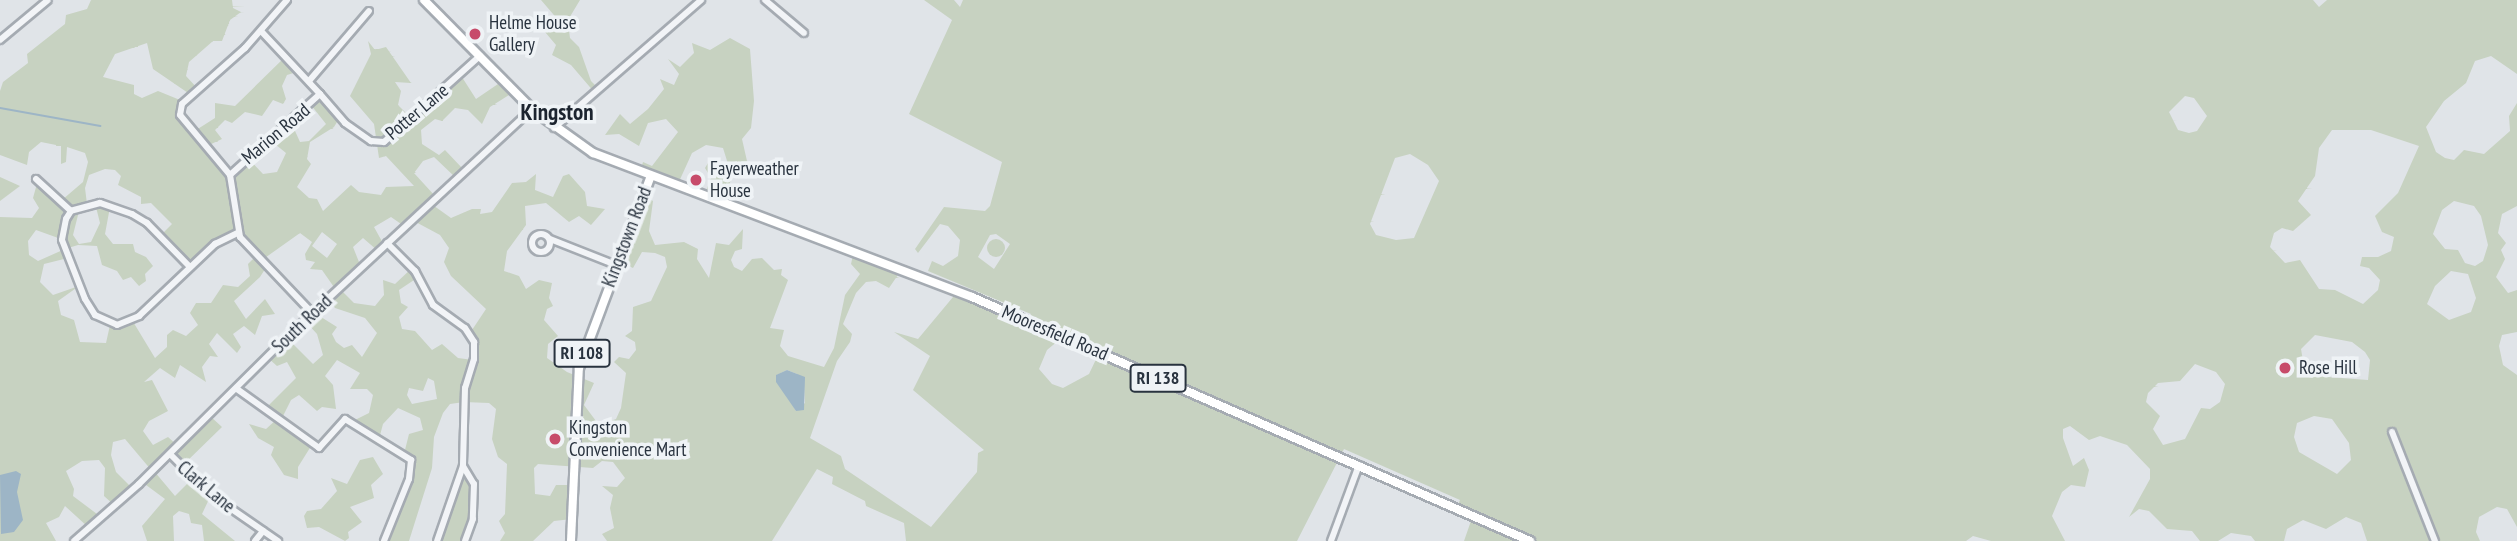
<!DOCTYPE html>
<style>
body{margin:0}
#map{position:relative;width:2517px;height:541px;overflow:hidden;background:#e0e4e8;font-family:"PT Sans Narrow",sans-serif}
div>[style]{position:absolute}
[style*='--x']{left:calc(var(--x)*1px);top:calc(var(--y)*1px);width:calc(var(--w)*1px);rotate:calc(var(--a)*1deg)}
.green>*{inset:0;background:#c7d2c1}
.round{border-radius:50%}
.water>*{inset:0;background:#9db5c6}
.stream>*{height:2px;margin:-1px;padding:0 1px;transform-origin:1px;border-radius:1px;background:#9db5c6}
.roads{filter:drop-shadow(2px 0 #a5abb2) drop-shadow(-2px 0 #a5abb2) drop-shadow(0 2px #a5abb2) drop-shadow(0 -2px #a5abb2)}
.minor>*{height:6px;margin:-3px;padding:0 3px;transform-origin:3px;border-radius:3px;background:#f2f4f7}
.minor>.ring{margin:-3px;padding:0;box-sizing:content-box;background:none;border:6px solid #f2f4f7;border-radius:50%}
.major>*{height:8px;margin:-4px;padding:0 4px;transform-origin:4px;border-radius:4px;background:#fff}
.dots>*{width:19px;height:19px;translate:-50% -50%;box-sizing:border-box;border:4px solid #eff3f6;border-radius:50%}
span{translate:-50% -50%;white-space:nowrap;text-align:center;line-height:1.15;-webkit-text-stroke:7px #eff3f6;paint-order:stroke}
.shield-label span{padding:2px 5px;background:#eff3f6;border:2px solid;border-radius:5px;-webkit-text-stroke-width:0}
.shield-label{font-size:18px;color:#29333f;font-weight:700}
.poi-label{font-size:19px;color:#29333f}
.left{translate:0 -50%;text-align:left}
.street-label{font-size:19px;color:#29333f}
.quarter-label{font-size:23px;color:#1c242f;font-weight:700}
</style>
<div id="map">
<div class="green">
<div style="clip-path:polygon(evenodd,91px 0,232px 0,233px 8px,241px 12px,230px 20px,222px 41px,213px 41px,189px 62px,186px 76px,198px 89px,191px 95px,153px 69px,147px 43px,115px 54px,103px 77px,134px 85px,134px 94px,142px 98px,158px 91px,180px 100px,180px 113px,193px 132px,215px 118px,215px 103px,235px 106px,286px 56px,300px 71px,287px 75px,282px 86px,286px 99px,283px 104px,273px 100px,262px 116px,245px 112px,232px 123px,225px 120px,215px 130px,222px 139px,207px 146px,229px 174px,248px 158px,263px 174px,277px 172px,286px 153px,270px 140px,291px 122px,300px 142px,309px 141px,326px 124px,311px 105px,320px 94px,340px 117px,334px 127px,310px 142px,307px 159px,311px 164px,297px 187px,309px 198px,317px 199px,323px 211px,351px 185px,359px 192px,381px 195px,386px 187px,414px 186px,386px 156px,379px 158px,374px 124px,350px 96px,371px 54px,368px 41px,375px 50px,386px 47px,411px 83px,395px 82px,401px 91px,398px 105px,411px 118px,460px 74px,476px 99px,498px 84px,509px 95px,490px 107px,482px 124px,468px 110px,455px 108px,442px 121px,435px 119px,421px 130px,422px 144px,439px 155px,445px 150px,463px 169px,455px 177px,434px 157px,423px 161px,414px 173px,435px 196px,430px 203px,451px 218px,472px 209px,481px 209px,480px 214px,492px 212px,512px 183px,526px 182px,536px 174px,535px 190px,553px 197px,563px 176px,569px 174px,585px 192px,587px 206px,605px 209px,591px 225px,579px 216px,569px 222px,546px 203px,525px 206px,526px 225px,507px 251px,504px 271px,519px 276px,526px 289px,539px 280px,552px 283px,549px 298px,553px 306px,547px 309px,544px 320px,558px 336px,548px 344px,547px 358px,567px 372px,594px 383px,584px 405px,599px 425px,616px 419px,621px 408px,626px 373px,614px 362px,619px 357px,629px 359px,636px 350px,635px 342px,625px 336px,632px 331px,633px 307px,651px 301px,667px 267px,665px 257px,655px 253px,642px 252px,633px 268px,620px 262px,643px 195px,653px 201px,649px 231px,655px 245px,684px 242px,698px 249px,697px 259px,709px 278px,716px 243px,729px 245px,743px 229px,742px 249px,735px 251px,731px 260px,734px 267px,742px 271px,752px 259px,762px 258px,774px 270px,782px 269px,781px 275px,788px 280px,770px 328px,784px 330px,780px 346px,788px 356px,824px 367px,834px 348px,845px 295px,860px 274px,851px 264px,853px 255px,902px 269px,889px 288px,876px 281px,866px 282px,856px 293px,843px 324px,852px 334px,850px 342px,837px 361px,810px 438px,841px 456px,845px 469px,931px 527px,977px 472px,978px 453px,984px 450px,913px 390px,930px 356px,894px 332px,918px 339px,958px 291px,1029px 319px,1031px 314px,928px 271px,932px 261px,943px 266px,958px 256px,960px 240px,948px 226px,940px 224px,918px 253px,915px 249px,944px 207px,985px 211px,990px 206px,1002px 162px,909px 114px,952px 20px,924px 0,954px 0,960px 7px,963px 0,2313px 0,2319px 7px,2327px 0,2517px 0,2517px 74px,2491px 56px,2475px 61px,2466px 83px,2444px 101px,2426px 127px,2436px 152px,2445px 158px,2454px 160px,2464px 150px,2484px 154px,2510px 131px,2509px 116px,2517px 103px,2517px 206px,2502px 214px,2498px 233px,2506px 243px,2501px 250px,2505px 259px,2496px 277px,2508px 293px,2517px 290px,2517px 332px,2502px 335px,2499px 346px,2503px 365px,2517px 375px,2517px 527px,2507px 509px,2497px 507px,2479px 517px,2476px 532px,2480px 541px,2367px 541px,2361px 523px,2346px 517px,2326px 529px,2303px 520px,2287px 529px,2284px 541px,2255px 541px,2251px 536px,2231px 533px,2218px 541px,2200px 541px,2192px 531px,2167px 529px,2149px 511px,2139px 509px,2129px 517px,2150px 479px,2150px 469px,2127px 445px,2100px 436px,2089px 440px,2070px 426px,2063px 429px,2063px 438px,2073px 466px,2084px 458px,2089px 470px,2085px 487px,2071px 485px,2062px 492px,2052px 516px,2065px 541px,1991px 541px,1973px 536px,1966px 541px,1464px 541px,1472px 518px,1455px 511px,1460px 500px,1344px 449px,1297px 541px,906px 541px,904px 523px,866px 506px,865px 501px,832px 484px,833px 477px,817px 469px,772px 541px,607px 541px,602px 534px,614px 528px,610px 508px,613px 495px,602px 486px,617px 487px,625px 478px,613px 462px,602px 461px,593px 468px,538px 464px,534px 468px,535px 494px,550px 496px,556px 485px,573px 485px,572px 519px,554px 521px,533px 541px,500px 541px,505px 533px,499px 521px,505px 514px,507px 464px,498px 457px,492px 439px,496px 409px,489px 403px,464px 402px,450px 404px,443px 413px,434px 437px,432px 468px,409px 541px,384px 541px,413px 466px,404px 454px,409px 434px,423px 430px,420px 418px,398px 408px,383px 424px,379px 439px,351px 422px,369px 413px,373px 395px,367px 389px,350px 389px,360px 373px,337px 360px,325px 376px,333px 385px,336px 409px,322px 407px,317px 411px,299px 395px,291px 400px,281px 420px,313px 443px,298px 467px,298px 479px,284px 475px,271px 455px,274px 447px,258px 438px,249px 424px,266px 429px,277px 419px,265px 409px,296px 378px,287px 362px,277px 366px,268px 358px,286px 337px,313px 364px,323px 355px,317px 334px,305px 321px,313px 312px,337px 327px,332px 334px,336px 342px,344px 348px,352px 345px,362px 357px,377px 333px,365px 318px,335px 308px,328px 299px,336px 290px,322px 270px,310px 269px,315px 262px,306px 260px,305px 254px,312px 242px,300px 233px,262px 260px,267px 266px,260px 277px,234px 301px,246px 319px,265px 299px,275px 314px,262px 316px,255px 335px,244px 326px,233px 334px,241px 347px,237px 353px,217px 333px,209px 344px,218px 357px,210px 356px,202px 367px,206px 382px,180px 365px,175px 378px,160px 368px,144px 382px,152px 380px,168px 411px,149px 421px,143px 431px,153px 445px,168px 437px,178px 446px,210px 416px,222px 427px,182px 466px,170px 454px,154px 471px,175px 496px,193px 478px,211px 495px,202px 514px,235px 541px,204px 541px,202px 525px,191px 523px,189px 514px,179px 511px,173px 516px,174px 541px,147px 541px,142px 526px,165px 499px,142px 482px,152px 471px,125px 439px,113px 442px,111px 455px,116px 472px,133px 489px,114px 505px,104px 496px,105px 468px,99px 460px,82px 461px,66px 471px,74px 489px,73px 496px,101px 517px,88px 527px,65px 506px,59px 517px,46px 523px,56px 541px,0 541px,0 217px,32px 218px,39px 208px,33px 198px,38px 180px,62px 200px,83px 182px,88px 162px,85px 153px,67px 147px,66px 162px,61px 164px,61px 146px,41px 142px,29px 152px,27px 165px,0 155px,0 91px,3px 82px,28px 63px,27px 54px,65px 24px,66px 15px,87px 9px,91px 0,2185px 96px,2194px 98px,2207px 116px,2197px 131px,2189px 133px,2178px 130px,2169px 112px,2185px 96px,91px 0,2332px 130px,2371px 130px,2419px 146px,2398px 193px,2375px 216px,2382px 232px,2394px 237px,2391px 251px,2378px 257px,2362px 257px,2360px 266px,2369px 268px,2380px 280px,2378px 290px,2363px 304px,2335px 290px,2319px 289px,2300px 260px,2285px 263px,2270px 247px,2274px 233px,2282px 228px,2293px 231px,2311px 215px,2298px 201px,2315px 176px,2319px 148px,2332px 130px,91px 0,1410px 154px,1428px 165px,1439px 181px,1414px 238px,1396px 240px,1376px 235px,1370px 224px,1395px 158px,1410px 154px,91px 0,105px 169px,115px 170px,121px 176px,118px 185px,141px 197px,141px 204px,151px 203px,172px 224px,161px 235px,192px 265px,225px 237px,239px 234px,256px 256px,248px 264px,250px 276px,238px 287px,223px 285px,211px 303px,196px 303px,190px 313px,198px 325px,186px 336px,173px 330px,167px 335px,167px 347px,155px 358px,132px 320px,110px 325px,106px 343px,80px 342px,74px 320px,61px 315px,58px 301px,79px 286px,53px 295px,40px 282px,44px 264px,68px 258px,65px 249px,78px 245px,97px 246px,102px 265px,117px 271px,123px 280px,131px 277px,139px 286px,146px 281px,145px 274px,153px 266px,146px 257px,135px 252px,133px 244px,113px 244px,105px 234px,110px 207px,95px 203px,100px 223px,91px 242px,79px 244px,73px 235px,80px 207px,87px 204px,85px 188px,89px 175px,105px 169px,91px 0,2454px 201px,2474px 206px,2481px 216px,2488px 245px,2483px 261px,2475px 266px,2465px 263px,2458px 250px,2445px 249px,2433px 234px,2442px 210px,2454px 201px,91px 0,391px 217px,404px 226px,412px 220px,440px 235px,449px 248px,444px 262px,451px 276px,486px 309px,470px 333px,473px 360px,458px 358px,442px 344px,432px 350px,415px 331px,402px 329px,399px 317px,408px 307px,401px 303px,399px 290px,417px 278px,412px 268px,395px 284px,383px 280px,384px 295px,375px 306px,354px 303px,339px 288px,361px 267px,353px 247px,363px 238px,378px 251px,384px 245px,374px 227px,391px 217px,91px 0,36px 230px,61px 239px,65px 249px,38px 261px,29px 255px,28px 241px,36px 230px,91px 0,322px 232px,337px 244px,327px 258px,312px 246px,322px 232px,91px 0,996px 234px,1010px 244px,994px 269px,978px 257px,990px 235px,996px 234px,91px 0,2451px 271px,2468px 274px,2476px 298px,2471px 312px,2449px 320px,2427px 304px,2435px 286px,2451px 271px,91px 0,1065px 335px,1100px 351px,1089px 374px,1063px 388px,1052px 384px,1039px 369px,1047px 350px,1065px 335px,91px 0,2315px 335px,2352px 342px,2365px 352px,2370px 360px,2368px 380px,2328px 377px,2304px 367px,2301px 349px,2315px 335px,91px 0,2195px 364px,2216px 372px,2225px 384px,2220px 402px,2210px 409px,2201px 408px,2185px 439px,2163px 445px,2153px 429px,2160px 416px,2146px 402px,2148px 393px,2158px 383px,2180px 381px,2195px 364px,91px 0,787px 370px,797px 374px,804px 385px,805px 403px,796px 411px,777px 375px,787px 370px,91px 0,428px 378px,434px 381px,437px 399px,412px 404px,407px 395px,409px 388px,423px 391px,428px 378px,91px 0,2314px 416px,2332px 419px,2349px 443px,2351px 460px,2337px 474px,2299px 452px,2294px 437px,2297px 423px,2314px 416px)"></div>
<div style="clip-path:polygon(541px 0,580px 0,568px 20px,572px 18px,578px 25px,574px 29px,568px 23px,570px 38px,579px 47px,591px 81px,598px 88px,595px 93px,571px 65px,552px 55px,556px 45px,545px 32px,551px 23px,559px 21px)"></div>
<div style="clip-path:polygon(730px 38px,750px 49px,754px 101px,751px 128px,742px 139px,747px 161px,740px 172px,732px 174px,725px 204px,704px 196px,711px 178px,705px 168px,708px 163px,728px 164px,723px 148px,706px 145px,692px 153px,677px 186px,640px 172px,643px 162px,652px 166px,678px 132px,666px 119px,648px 123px,639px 146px,619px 134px,605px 135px,620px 114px,630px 124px,648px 109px,664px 89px,660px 79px,674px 85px,679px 74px,668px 59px,680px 67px,694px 53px,692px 43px,710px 50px)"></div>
<div style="clip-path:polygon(0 177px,20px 186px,0 201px)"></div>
<div class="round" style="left:987px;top:239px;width:18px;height:18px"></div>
<div style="clip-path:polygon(373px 457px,383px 474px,371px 485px,374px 498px,350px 507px,362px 522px,348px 532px,349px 538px,345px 541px,319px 527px,307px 528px,304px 516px,307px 511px,321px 509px,337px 491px,331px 478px,347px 484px,360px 460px)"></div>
<div style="clip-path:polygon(463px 466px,473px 477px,473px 519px,465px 541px,437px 541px)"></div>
</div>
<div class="water">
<div style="clip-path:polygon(787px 370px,805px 377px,804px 410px,796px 411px,776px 382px,776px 375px)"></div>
<div style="clip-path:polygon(16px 471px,21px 474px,17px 492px,23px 520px,14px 532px,1px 534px,0 475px)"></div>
</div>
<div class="stream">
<div style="--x:0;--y:108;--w:102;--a:10.2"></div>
</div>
<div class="roads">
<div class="minor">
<div style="--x:287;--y:0;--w:64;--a:131.2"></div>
<div style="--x:245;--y:48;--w:84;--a:138.4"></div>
<div style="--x:182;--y:104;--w:11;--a:100"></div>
<div style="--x:180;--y:115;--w:78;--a:50.2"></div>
<div style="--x:230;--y:175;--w:63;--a:80.8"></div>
<div style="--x:240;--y:237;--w:105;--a:46.5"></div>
<div style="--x:765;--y:0;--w:51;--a:40.2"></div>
<div style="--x:0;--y:40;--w:62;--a:-39.8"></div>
<div style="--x:309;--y:81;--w:92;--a:-49.4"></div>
<div style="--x:320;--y:94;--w:38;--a:49"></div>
<div style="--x:345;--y:123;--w:32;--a:35"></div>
<div style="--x:371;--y:141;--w:13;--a:4"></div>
<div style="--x:384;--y:142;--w:129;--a:-41.9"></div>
<div style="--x:554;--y:128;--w:195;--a:-41"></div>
<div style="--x:230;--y:175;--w:121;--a:-42"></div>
<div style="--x:320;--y:94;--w:86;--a:-133.1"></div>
<div style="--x:36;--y:179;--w:47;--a:42.4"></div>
<div class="ring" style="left:532px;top:234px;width:12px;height:12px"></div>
<div style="--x:550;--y:239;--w:71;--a:21.5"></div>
<div style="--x:387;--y:243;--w:40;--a:45"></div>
<div style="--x:415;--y:271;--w:38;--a:62"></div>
<div style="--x:433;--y:305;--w:39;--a:36"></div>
<div style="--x:465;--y:328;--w:17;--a:57"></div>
<div style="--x:474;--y:342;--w:17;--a:90"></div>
<div style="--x:474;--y:359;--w:30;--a:107"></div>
<div style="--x:465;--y:388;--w:78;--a:91.5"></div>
<div style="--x:463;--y:466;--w:79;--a:109.1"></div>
<div style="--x:190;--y:267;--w:62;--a:-134.3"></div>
<div style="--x:147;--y:223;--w:17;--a:-149"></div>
<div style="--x:132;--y:214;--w:34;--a:-161"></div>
<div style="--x:100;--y:203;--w:30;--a:165"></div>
<div style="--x:71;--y:211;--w:9;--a:122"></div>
<div style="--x:66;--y:219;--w:21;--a:101"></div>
<div style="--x:62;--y:240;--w:63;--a:68.7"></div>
<div style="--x:85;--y:299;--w:19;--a:58"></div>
<div style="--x:95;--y:315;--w:24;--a:24"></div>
<div style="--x:117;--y:325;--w:24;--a:-22"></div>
<div style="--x:139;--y:316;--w:105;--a:-43.5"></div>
<div style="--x:215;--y:244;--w:25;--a:-26"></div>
<div style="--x:237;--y:389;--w:101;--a:35.7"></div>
<div style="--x:319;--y:448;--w:39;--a:-48"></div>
<div style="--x:345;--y:419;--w:78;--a:31.8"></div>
<div style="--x:411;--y:460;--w:19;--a:96"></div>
<div style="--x:409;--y:479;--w:67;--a:112"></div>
<div style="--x:2392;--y:432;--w:117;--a:68.5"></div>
<div style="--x:170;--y:454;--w:57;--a:45"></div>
<div style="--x:210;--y:494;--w:83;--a:34.7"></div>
<div style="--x:463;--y:466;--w:21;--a:59"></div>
<div style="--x:474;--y:484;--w:35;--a:92"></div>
<div style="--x:473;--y:519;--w:23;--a:110"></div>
<div style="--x:74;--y:541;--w:86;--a:-41.2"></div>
<div style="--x:139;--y:484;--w:213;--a:-44.8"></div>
<div style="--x:290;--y:334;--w:330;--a:-42.9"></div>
<div style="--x:255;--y:541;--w:13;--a:-51"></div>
<div style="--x:1331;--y:541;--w:81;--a:-69.8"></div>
</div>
<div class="major">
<div style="--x:424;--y:0;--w:155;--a:45.3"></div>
<div style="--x:533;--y:110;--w:74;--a:35.6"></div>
<div style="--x:593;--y:153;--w:405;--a:20.8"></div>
<div style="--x:972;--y:297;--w:609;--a:23.62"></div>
<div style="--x:571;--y:541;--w:173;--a:-87.4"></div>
<div style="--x:579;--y:368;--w:203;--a:-69.5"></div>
</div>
</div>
<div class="dots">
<div style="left:475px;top:34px;background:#c74b6a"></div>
<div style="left:696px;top:180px;background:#c74b6a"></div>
<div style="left:2285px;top:368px;background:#c74b6a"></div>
<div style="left:555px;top:439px;background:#c74b6a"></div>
</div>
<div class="shield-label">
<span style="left:582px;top:353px">RI 108</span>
<span style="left:1158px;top:378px">RI 138</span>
</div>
<div class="poi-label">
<span class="left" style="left:489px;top:34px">Helme House<br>Gallery</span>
<span class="left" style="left:710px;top:180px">Fayerweather<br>House</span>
<span class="left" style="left:2299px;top:368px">Rose Hill</span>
<span class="left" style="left:569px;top:439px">Kingston<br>Convenience Mart</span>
</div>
<div class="street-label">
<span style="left:417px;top:112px;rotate:-40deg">Potter Lane</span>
<span style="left:276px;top:134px;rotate:-40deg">Marion Road</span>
<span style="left:627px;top:237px;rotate:-69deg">Kingstown Road</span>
<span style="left:302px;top:324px;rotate:-44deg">South Road</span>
<span style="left:1055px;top:333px;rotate:23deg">Mooresfield Road</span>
<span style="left:206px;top:487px;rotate:40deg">Clark Lane</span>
</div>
<div class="quarter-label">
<span style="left:557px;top:112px">Kingston</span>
</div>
</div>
